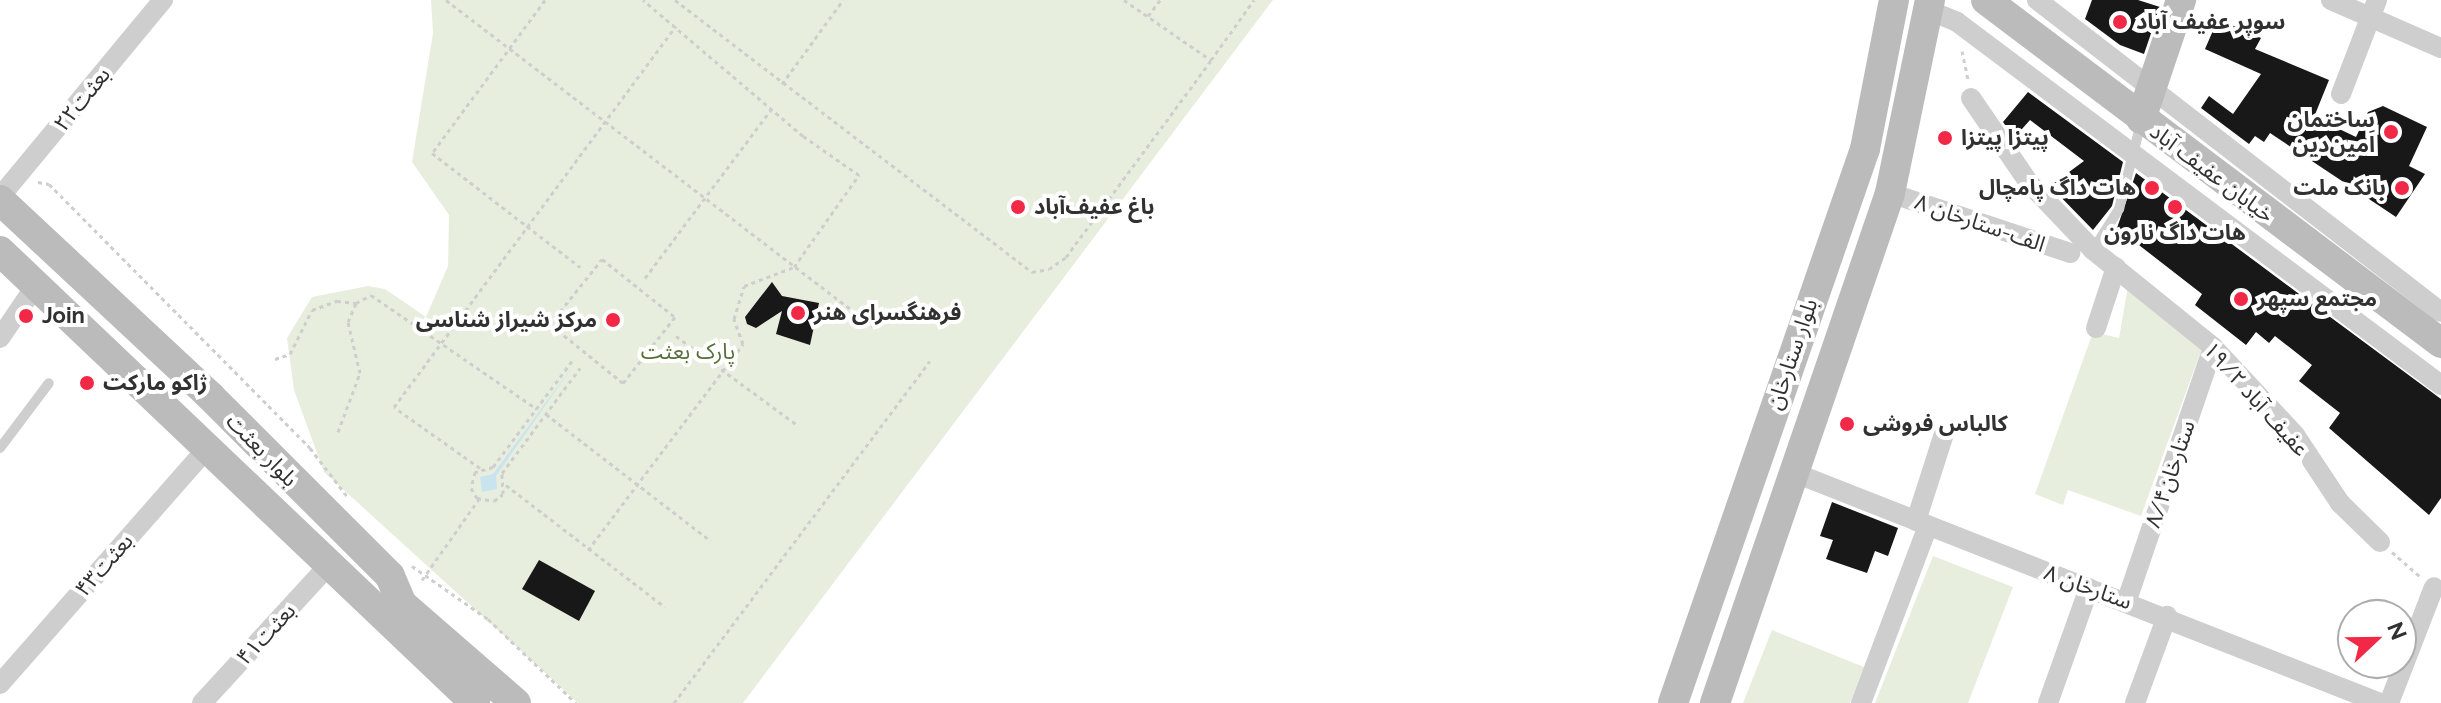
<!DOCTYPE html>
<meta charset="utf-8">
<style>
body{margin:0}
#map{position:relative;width:2441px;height:703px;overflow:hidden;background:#fff;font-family:Raleway,"Noto Sans Arabic",sans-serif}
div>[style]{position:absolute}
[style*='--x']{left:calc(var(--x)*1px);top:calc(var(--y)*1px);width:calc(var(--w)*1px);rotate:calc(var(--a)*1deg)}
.green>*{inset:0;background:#e8eede}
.water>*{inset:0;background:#c9e3ef}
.building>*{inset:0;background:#181818}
.path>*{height:3px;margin-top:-1.5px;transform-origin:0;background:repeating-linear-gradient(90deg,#cecece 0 4px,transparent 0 8px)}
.lane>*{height:10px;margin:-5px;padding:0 5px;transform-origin:5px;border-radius:5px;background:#cecece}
.street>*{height:20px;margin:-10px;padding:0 10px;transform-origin:10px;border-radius:10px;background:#cecece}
.secondary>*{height:30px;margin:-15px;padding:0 15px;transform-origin:15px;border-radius:15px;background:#bbb}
.dots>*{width:22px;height:22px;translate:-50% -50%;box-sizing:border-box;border:4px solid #fff;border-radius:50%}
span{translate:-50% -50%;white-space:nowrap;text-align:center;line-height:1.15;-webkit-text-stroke:8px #fff;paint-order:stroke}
.poi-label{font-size:22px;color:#313131;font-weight:700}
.left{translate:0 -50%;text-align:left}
.right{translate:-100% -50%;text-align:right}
.street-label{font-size:22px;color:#313131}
.park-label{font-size:22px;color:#57703a}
.north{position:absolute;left:2337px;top:599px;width:80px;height:80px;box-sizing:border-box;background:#fff;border:2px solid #adadad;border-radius:50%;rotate:68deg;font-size:22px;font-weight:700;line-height:32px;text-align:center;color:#313131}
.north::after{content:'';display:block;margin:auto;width:28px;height:36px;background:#f22946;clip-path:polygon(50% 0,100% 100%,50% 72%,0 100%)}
</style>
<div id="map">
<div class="green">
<div style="clip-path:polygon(431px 0,1273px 0,743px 703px,578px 703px,324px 472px,294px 390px,287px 338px,312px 297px,368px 286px,385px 289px,426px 317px,448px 266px,449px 215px,412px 162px,433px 33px)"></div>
<div style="clip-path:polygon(2128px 286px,2202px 348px,2141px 516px,2068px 490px,2063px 505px,2035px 494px,2093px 332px,2119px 338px)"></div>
<div style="clip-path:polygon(1933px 556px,2013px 587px,1968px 703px,1875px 703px)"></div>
<div style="clip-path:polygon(1772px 630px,1864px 667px,1850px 703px,1743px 703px)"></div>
</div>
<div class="water">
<div style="clip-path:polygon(575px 363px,496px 476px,497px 489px,482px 492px,480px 477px,493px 474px)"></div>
</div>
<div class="building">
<div style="clip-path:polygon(2092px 0,2138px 0,2160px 7px,2144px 54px,2120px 45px,2085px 19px)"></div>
<div style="clip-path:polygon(2218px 19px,2261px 38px,2255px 49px,2329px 80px,2314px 117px,2356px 137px,2368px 112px,2383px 106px,2427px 127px,2409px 166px,2425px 174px,2396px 217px,2270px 133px,2264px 142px,2255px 136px,2249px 144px,2201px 108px,2209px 96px,2233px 114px,2261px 74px,2205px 49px)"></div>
<div style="clip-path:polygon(2028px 92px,2123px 162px,2112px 206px,2093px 230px,2050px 186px,2084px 161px,2030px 120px,2014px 138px,2003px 122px)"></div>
<div style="clip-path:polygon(2136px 173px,2441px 399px,2441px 498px,2429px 515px,2329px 428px,2340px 413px,2299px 381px,2312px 365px,2275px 336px,2269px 343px,2256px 332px,2246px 345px,2195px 305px,2202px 294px,2117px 228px)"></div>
<div style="clip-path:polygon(772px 282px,782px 296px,819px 303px,810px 345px,776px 334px,782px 311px,756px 328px,747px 324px,745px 317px)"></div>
<div style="clip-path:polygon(1832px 502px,1898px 528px,1888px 556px,1875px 551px,1867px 573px,1826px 559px,1833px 540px,1820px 536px)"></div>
<div style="clip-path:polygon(539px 560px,595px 591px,579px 621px,522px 589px)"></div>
</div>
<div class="path">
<div style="--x:446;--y:0;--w:539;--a:37.38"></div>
<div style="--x:545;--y:0;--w:190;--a:126.4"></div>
<div style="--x:432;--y:153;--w:187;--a:37.6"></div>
<div style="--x:675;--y:0;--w:449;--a:37.3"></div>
<div style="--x:1032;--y:272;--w:17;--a:-10"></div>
<div style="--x:1049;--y:269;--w:21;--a:-35"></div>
<div style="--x:1066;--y:257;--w:245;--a:-53.6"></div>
<div style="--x:1124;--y:0;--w:106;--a:34.6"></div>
<div style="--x:1211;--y:60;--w:74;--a:-54.4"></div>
<div style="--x:1148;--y:16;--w:20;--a:-53"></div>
<div style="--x:1962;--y:51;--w:29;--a:78"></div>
<div style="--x:782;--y:84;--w:104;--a:-54"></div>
<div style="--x:38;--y:182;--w:11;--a:10"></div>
<div style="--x:49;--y:184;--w:371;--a:45.3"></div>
<div style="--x:310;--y:448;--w:61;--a:52.4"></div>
<div style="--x:602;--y:259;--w:93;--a:38.5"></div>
<div style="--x:675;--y:317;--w:84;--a:128.2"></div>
<div style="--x:623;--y:383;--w:94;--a:-141.1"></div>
<div style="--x:550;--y:324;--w:83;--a:-51.3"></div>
<div style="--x:645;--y:278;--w:212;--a:-53.2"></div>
<div style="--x:676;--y:336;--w:150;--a:36.3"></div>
<div style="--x:275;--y:359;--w:16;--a:-18"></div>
<div style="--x:290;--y:354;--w:49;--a:-63.4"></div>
<div style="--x:312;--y:310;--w:27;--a:-20"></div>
<div style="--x:337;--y:301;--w:19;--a:6"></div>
<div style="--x:572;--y:361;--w:132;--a:126.7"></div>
<div style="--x:493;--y:467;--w:19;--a:164"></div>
<div style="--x:475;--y:472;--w:16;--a:104"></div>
<div style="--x:471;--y:488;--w:12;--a:59"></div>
<div style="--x:477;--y:498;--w:17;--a:10"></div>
<div style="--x:494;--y:501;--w:11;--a:-38"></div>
<div style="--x:503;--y:494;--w:21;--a:-93"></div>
<div style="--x:502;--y:473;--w:131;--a:-53.4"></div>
<div style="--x:546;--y:414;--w:208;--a:37.6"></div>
<div style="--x:338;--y:432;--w:63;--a:-69.6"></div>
<div style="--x:360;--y:373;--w:52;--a:-103.2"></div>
<div style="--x:348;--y:322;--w:21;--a:-67"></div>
<div style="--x:356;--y:303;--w:17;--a:-28"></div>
<div style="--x:371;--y:295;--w:201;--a:34.5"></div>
<div style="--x:480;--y:468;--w:105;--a:-144.7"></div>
<div style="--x:394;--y:407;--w:474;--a:-53.5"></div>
<div style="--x:506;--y:485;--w:200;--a:37.5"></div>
<div style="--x:588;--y:550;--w:258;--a:-53"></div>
<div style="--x:743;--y:344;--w:27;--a:-110"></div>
<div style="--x:734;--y:319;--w:34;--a:-73"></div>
<div style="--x:744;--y:286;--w:53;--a:-20.8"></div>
<div style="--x:794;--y:267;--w:113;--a:-54.8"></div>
<div style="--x:859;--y:175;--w:68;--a:-145.1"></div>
<div style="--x:803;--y:136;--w:210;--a:-139.6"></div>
<div style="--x:2392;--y:552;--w:37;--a:41"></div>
<div style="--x:412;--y:566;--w:93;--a:34.9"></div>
<div style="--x:488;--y:619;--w:122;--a:43.7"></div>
<div style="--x:422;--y:580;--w:99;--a:-54.9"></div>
<div style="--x:674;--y:703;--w:427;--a:-53.2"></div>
</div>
<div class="lane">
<div style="--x:2093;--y:250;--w:49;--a:-57.6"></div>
<div style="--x:2119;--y:209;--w:89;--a:-75.7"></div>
<div style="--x:0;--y:448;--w:81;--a:-53"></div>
</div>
<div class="street">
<div style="--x:2037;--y:0;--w:510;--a:37.68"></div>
<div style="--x:2331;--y:0;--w:120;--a:23.6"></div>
<div style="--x:1928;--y:10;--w:31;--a:22"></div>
<div style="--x:1957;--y:22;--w:605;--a:36.87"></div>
<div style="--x:2341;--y:94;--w:101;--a:-69"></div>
<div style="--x:1971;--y:98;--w:103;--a:55.7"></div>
<div style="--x:2029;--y:183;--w:93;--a:46.3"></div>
<div style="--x:2093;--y:250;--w:154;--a:38.9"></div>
<div style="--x:2213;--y:347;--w:120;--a:47"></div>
<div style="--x:2295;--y:435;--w:82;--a:56.5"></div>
<div style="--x:2340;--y:503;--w:56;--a:44.3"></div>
<div style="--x:1890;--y:193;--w:190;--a:18.4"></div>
<div style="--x:0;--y:197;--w:256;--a:-50.4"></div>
<div style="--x:2096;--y:328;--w:64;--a:-71.8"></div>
<div style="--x:0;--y:338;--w:64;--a:-55.8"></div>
<div style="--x:1795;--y:473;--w:629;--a:21.46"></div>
<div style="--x:1916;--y:521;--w:91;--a:-72.2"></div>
<div style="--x:2127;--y:600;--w:267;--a:-71.2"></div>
<div style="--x:0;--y:684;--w:317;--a:-48.7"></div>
<div style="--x:202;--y:703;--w:189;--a:-47.4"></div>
<div style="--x:1861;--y:703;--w:189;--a:-69.3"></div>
<div style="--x:2048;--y:703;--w:122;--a:-70.4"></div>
<div style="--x:2135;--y:703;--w:93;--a:-69.8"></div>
<div style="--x:2389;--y:703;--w:124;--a:-68.8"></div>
</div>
<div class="secondary">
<div style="--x:1986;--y:0;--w:570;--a:37.01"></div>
<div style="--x:2141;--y:119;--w:126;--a:-71.4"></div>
<div style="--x:0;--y:200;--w:289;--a:43"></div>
<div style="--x:211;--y:397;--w:253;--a:45"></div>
<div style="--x:390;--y:576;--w:30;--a:67"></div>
<div style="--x:402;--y:604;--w:151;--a:41"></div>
<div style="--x:0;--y:251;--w:656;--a:43.58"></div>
<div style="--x:1673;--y:703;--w:586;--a:-70.89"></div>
<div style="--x:1865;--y:149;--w:152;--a:-79"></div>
<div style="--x:1715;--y:703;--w:539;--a:-71.06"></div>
<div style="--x:1890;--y:193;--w:197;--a:-78.3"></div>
</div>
<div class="dots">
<div style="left:2120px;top:22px;background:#f22946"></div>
<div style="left:2391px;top:132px;background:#f22946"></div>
<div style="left:1945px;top:138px;background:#f22946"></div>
<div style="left:2152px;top:188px;background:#f22946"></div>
<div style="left:2402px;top:188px;background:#f22946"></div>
<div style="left:1018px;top:207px;background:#f22946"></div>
<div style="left:2175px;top:207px;background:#f22946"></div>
<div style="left:2241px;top:299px;background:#f22946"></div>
<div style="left:798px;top:313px;background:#f22946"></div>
<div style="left:26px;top:316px;background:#f22946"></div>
<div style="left:613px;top:320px;background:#f22946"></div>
<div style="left:87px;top:383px;background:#f22946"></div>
<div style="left:1847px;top:424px;background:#f22946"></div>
</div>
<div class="poi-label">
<span class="left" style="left:2136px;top:22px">سوپر عفیف آباد</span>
<span class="right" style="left:2375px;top:132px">ساختمان<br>اَمین‌دین</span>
<span class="left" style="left:1961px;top:138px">پیتزا پیتزا</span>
<span class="right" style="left:2136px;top:188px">هات داگ پامچال</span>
<span class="right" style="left:2386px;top:188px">بانک ملت</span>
<span class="left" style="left:1034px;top:207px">باغ عفیف‌آباد</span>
<span style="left:2175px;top:233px">هات داگ نارون</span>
<span class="left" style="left:2257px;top:299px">مجتمع سپهر</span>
<span class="left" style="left:814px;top:313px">فرهنگسرای هنر</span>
<span class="left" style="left:42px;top:316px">Join</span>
<span class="right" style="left:597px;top:320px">مرکز شیراز شناسی</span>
<span class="left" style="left:103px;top:383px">ژاکو مارکت</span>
<span class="left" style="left:1863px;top:424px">کالباس فروشی</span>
</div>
<div class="street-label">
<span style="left:82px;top:99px;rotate:-51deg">بعثت۲۲</span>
<span style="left:2212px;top:173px;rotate:37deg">خیابان عفیف آباد</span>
<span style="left:1980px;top:223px;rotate:19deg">۸ الف-ستارخان</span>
<span style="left:1792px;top:354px;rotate:-71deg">بلوار ستارخان</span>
<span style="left:2256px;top:399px;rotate:48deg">عفیف آباد ۱۹/۲</span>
<span style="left:262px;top:450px;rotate:46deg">بلوار بعثت</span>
<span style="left:2170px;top:474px;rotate:-71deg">ستارخان۸/۴</span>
<span style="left:104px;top:565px;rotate:-49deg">بعثت۴۳</span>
<span style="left:2088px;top:587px;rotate:20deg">ستارخان ۸</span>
<span style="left:266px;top:634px;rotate:-47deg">بعثت۴۱</span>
</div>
<div class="park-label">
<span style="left:688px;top:352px">پارک بعثت</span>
</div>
<div class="north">N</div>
</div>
